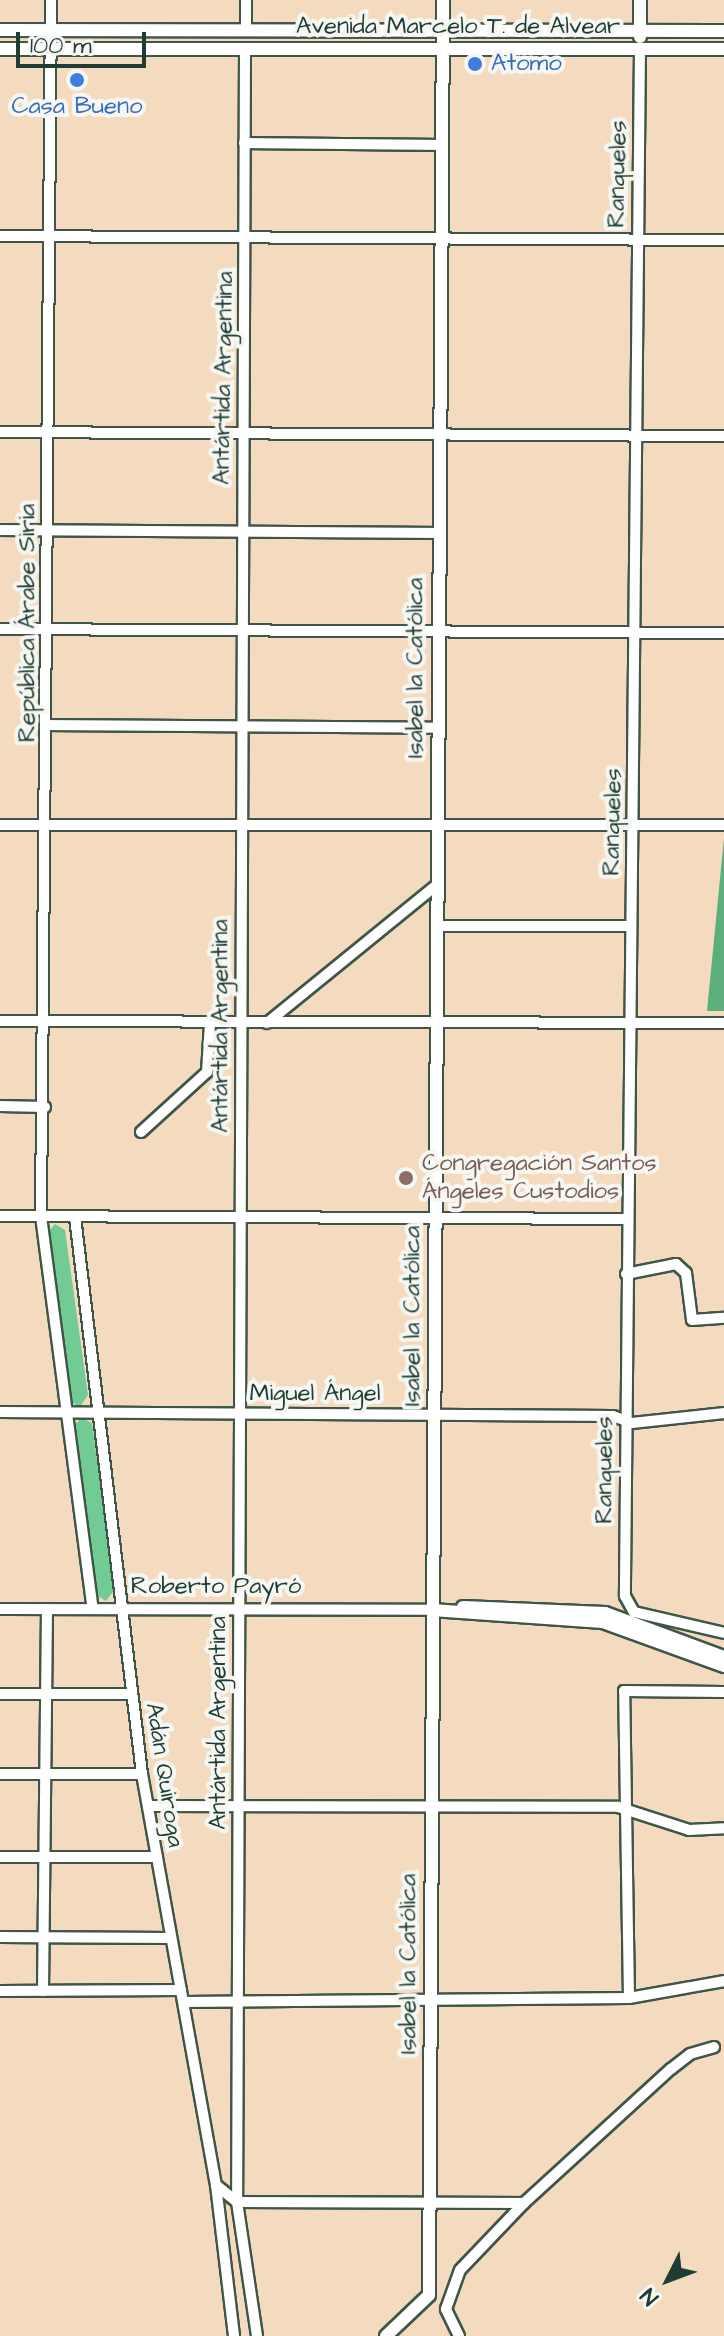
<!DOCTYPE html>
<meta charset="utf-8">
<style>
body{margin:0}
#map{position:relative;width:724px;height:2336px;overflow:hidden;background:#f4dbbf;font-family:"Architects Daughter",sans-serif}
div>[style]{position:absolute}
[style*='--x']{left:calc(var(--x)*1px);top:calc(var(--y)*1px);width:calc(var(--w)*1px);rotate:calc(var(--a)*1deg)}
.green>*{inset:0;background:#71cb92}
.forest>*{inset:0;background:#5caf7c}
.roads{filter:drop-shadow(2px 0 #3f5549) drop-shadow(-2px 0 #3f5549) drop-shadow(0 2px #3f5549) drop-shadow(0 -2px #3f5549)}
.minor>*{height:10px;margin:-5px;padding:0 5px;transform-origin:5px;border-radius:5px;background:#fff}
.major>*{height:12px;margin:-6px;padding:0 6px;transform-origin:6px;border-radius:6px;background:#fff}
.dots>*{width:22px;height:22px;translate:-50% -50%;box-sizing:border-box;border:4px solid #f6f6f2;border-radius:50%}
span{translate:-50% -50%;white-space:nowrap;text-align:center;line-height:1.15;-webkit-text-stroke:8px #f6f6f2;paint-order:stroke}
.street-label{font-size:24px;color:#1f3d34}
.shop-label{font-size:24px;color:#366cbe}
.left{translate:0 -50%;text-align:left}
.education-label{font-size:24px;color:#785e54}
.north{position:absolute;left:628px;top:2240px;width:80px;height:80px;-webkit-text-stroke:6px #f6f6f2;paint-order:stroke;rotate:228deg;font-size:22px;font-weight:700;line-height:32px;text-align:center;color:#1f3d34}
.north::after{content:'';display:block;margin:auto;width:28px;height:36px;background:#1f3d34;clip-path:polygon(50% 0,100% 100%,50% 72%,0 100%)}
.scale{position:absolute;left:16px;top:32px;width:130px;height:36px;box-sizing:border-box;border:4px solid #1f3d34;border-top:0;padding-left:10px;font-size:24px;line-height:28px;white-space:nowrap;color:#1f3d34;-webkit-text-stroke:6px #f6f6f2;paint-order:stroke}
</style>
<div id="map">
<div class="green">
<div style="clip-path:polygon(55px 1224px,65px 1230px,88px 1395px,80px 1407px,69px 1401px,48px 1232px)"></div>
<div style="clip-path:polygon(82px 1418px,92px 1423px,115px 1589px,106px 1601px,96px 1595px,74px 1425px)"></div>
</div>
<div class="forest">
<div style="clip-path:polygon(724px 838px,724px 1011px,707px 1011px)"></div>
</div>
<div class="roads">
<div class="minor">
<div style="--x:51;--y:0;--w:1216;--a:90.47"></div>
<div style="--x:41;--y:1216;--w:396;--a:82.5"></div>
<div style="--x:246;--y:31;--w:31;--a:-90"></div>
<div style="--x:640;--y:48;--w:1548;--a:90.56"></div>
<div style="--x:625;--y:1596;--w:18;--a:61"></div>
<div style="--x:634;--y:1612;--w:92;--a:13.1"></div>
<div style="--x:245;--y:50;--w:2152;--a:90.21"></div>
<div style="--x:237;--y:2202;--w:135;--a:81.5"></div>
<div style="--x:244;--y:143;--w:197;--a:0.6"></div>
<div style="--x:0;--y:236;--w:724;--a:0.32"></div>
<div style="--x:0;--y:432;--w:724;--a:0.32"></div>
<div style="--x:0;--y:530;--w:439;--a:0.4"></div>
<div style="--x:0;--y:629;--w:724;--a:0.32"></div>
<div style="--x:47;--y:725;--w:391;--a:0.4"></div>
<div style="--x:0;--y:825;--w:724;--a:0"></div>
<div style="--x:437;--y:926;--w:193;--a:0"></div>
<div style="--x:0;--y:1021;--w:724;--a:0.16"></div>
<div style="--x:267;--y:1023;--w:219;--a:-39.1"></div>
<div style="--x:0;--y:1106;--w:45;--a:1.3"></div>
<div style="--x:141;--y:1132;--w:89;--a:-42.3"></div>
<div style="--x:207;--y:1072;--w:49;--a:-86.5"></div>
<div style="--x:0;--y:1216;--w:627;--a:0.27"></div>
<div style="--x:75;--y:1217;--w:561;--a:83.14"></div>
<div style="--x:142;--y:1774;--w:418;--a:79.8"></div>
<div style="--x:216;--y:2185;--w:152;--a:83.2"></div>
<div style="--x:626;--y:1274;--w:51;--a:-11.3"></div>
<div style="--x:676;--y:1264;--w:13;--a:42"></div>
<div style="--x:686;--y:1273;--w:47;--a:82.7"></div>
<div style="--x:692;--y:1320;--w:32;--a:-4"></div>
<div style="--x:0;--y:1412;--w:613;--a:0.37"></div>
<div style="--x:613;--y:1416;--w:20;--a:20"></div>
<div style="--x:632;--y:1423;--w:93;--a:-6.2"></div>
<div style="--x:0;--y:1609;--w:432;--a:0.1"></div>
<div style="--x:0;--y:1694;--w:131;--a:0"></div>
<div style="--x:0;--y:1774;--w:142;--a:0"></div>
<div style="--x:148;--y:1806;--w:470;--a:0.1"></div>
<div style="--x:618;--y:1807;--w:75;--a:17.9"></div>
<div style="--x:689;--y:1830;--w:35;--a:-3"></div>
<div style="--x:0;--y:1857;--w:157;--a:0"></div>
<div style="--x:0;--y:1937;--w:171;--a:0.3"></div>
<div style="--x:0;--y:1991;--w:181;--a:-0.3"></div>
<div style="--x:43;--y:1991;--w:382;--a:-89.4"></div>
<div style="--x:629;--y:1998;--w:307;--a:-90.9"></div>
<div style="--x:624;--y:1691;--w:100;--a:0.6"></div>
<div style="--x:184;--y:2002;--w:445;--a:-0.5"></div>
<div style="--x:629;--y:1998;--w:97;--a:-10.1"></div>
<div style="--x:216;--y:2185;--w:27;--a:39"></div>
<div style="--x:237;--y:2202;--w:287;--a:0.2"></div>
<div style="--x:459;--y:2336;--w:30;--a:-116"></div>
<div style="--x:446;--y:2309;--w:41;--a:-70.3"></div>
<div style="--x:460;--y:2270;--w:93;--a:-46.3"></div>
<div style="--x:524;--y:2203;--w:199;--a:-42.4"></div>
<div style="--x:671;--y:2069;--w:24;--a:-38"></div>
<div style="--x:690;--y:2054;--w:25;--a:-16"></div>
</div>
<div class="major">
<div style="--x:0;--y:30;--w:724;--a:0.08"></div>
<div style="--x:640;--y:37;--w:37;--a:-90"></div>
<div style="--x:0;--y:49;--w:724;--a:0"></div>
<div style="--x:463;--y:1607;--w:142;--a:2.4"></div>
<div style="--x:605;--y:1613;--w:127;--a:20.3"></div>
<div style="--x:432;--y:1610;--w:171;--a:4"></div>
<div style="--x:603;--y:1622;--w:129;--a:20"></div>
<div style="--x:386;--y:2336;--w:59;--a:-43.6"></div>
<div style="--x:429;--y:2295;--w:2295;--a:-89.65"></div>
</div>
</div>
<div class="dots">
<div style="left:475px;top:64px;background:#3f7fe0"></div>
<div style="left:77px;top:80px;background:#3f7fe0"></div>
<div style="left:406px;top:1178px;background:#8d6e63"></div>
</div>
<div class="street-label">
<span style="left:458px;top:27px">Avenida Marcelo T. de Alvear</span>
<span style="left:618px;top:174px;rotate:-89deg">Ranqueles</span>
<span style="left:224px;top:378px;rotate:-89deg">Antártida Argentina</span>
<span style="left:28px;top:623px;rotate:-90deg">República Árabe Siria</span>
<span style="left:416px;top:668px;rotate:-90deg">Isabel la Católica</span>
<span style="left:613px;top:822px;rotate:-89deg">Ranqueles</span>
<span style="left:221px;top:1026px;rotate:-90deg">Antártida Argentina</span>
<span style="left:413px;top:1316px;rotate:-90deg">Isabel la Católica</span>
<span style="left:315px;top:1394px">Miguel Ángel</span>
<span style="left:605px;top:1470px;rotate:-90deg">Ranqueles</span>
<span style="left:216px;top:1587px">Roberto Payró</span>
<span style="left:219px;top:1723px;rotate:-90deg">Antártida Argentina</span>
<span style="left:164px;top:1775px;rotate:81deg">Adán Quiroga</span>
<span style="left:409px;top:1964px;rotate:-90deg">Isabel la Católica</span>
</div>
<div class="shop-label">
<span class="left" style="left:491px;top:64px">Atomo</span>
<span style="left:77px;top:107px">Casa Bueno</span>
</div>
<div class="education-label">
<span class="left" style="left:422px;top:1178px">Congregación Santos<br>Ángeles Custodios</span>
</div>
<div class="north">N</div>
<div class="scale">100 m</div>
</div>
